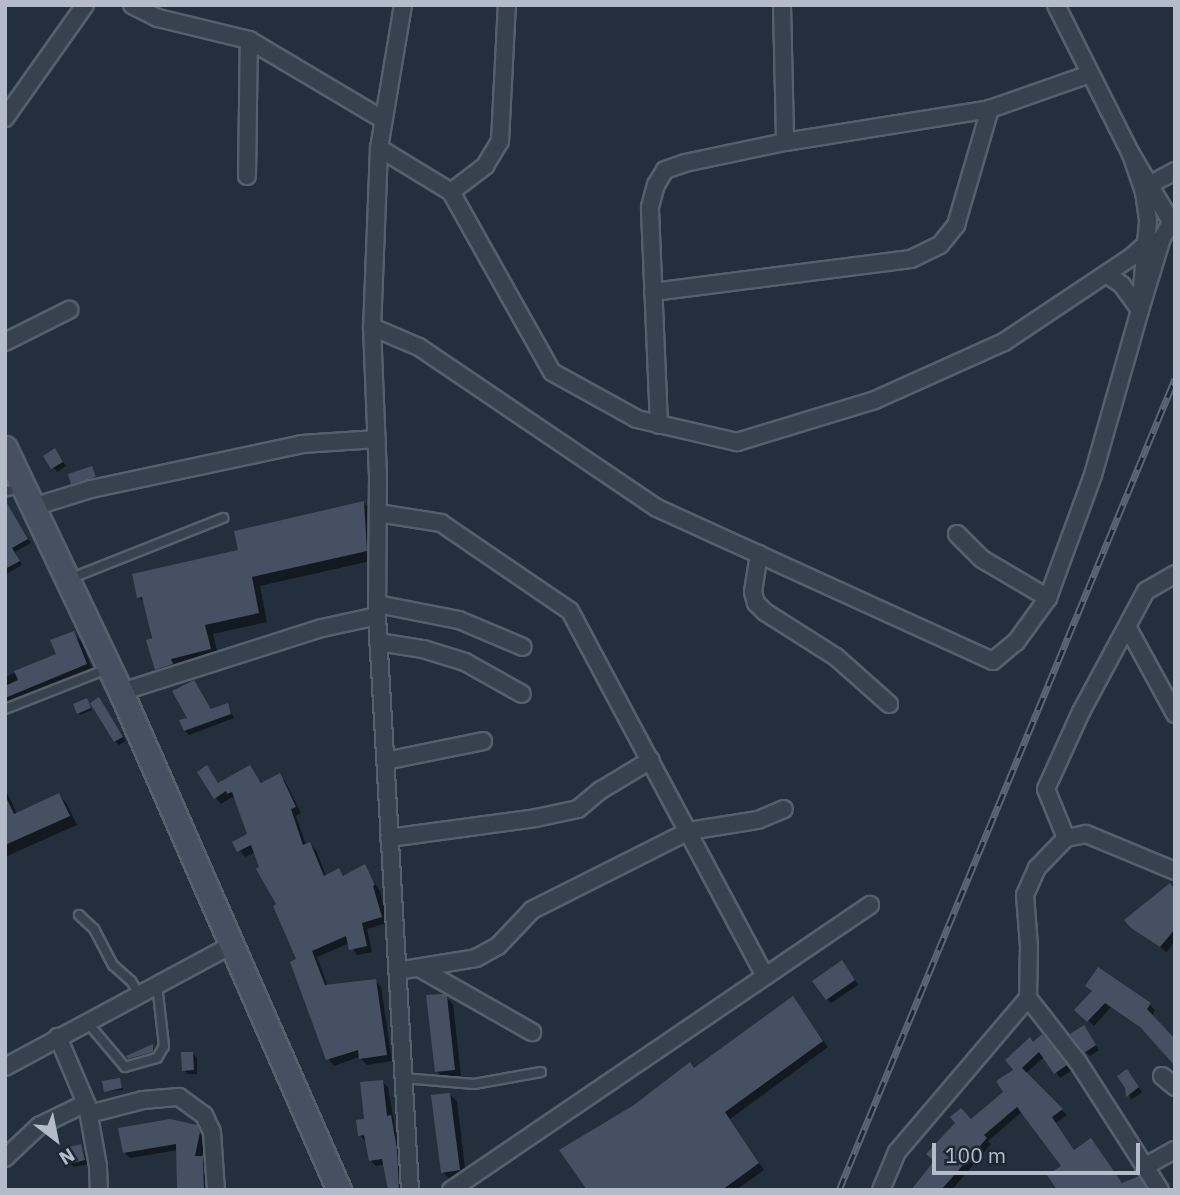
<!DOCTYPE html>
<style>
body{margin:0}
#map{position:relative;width:1180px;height:1195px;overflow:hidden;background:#242f3e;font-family:"IBM Plex Sans",sans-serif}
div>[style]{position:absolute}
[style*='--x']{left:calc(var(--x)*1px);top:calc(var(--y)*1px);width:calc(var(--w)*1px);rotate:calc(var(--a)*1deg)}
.shadow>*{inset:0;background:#0007}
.building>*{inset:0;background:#455162}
.roads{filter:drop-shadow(2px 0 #565f6c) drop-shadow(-2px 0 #565f6c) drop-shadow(0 2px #565f6c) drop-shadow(0 -2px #565f6c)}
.service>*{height:8px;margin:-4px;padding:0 4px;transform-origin:4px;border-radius:4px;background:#38414e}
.minor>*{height:16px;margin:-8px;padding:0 8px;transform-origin:8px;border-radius:8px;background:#38414e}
.secondary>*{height:23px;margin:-11.5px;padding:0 11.5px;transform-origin:11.5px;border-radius:11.5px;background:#465061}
.rail>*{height:7px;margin-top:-3.5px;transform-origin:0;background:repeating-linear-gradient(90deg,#1d2633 0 13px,#5a6575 0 26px);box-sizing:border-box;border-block:2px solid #5a6575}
span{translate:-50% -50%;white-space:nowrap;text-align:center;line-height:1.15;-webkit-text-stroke:7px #1d2633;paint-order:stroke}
.frame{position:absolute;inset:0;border:7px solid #b4bcc9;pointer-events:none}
.north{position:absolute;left:21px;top:1104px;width:70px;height:70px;-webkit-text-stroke:5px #1d2633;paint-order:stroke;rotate:148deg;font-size:19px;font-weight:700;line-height:28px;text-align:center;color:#b4bcc9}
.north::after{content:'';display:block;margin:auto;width:24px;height:32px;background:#b4bcc9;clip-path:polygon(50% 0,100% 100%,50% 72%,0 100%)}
.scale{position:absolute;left:932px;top:1143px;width:208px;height:32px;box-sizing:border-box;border:4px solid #b4bcc9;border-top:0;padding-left:9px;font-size:21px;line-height:24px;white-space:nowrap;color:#b4bcc9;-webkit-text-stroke:5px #1d2633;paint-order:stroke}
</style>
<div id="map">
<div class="shadow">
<div style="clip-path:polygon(59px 455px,66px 466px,57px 472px,45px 456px)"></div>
<div style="clip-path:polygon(91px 468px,99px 481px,77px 487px,73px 483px)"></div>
<div style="clip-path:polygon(5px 502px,31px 543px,15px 552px,22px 565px,6px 574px)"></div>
<div style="clip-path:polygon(364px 503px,373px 512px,375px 560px,260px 586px,267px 622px,213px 634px,219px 658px,165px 678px,156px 669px,146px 604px,139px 597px,240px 552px)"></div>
<div style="clip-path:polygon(73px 633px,81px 641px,94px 673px,5px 710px,5px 677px,58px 655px)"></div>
<div style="clip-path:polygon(194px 682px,212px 710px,227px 705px,234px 718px,189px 735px,185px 731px)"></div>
<div style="clip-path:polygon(99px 700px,126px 741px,119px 745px,115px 741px)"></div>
<div style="clip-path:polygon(88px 702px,92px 710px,80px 715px,79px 713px)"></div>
<div style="clip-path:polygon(250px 767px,263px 784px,279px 775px,285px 781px,301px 813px,296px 816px,306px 845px,310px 844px,316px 850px,326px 876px,338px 870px,345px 877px,364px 866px,380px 891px,387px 923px,367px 929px,372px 952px,357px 955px,350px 943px,317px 957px,328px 987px,375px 980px,381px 987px,392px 1061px,367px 1065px,359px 1057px,334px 1066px,328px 1059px,292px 963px,298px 960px,279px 905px,255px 852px,245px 857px,234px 843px,249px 835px,235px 799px,232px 797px,221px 804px,215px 797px,206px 768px,219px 784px)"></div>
<div style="clip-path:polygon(5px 788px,17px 814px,59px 795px,67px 804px,77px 825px,5px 857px)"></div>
<div style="clip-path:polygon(1175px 891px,1175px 941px,1167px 952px,1130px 926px)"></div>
<div style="clip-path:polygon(846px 967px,858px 985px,831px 1003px,827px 999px)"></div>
<div style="clip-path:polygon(1093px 992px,1150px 1005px,1155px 1010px,1146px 1032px,1111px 1007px,1094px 1026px,1077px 1010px)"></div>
<div style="clip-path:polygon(446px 997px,453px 1004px,461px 1076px,443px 1078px,437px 1071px)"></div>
<div style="clip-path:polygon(793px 998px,828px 1047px,730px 1119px,764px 1170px,736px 1190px,588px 1190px,694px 1069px)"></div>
<div style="clip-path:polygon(1087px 1032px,1099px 1050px,1090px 1056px,1086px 1052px)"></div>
<div style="clip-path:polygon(1047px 1041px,1071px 1071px,1060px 1078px,1044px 1057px,1025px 1074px,1067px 1115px,1056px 1123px,1075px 1151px,1091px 1141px,1123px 1184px,1138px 1178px,1147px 1190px,1060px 1190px,1063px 1166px,1023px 1111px,988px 1141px,991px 1144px,952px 1190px,914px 1190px,971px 1121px,1005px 1093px,1016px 1070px,1034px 1043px)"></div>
<div style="clip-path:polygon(152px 1046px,156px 1056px,134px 1063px,130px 1058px)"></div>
<div style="clip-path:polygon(192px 1053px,197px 1058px,197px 1074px,188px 1074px,184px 1070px)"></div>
<div style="clip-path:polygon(1131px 1076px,1142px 1092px,1131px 1100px,1127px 1087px)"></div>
<div style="clip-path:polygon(120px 1080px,123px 1090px,106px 1091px)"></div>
<div style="clip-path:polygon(382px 1082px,388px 1087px,406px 1190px,390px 1190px,385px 1164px,376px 1166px,370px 1160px,365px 1141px,360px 1135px)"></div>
<div style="clip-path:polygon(450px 1095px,457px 1101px,466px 1177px,449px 1179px,443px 1172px)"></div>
<div style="clip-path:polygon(196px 1127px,206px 1139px,202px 1157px,208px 1164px,209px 1190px,178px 1190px,178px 1150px,130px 1158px,124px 1152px)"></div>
<div style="clip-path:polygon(81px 1146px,88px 1164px,74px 1167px,70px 1163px)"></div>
</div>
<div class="building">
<div style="clip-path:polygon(55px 448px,63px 462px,51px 469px,43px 456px)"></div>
<div style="clip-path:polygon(92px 466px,96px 477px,71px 484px,68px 474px)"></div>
<div style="clip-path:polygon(5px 500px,28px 539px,12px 548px,20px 561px,5px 569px)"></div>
<div style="clip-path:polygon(364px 501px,367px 551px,252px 577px,259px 613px,205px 625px,211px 649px,171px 659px,173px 664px,155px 670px,146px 640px,152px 638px,142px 597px,137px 598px,132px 574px,238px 550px,234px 531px)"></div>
<div style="clip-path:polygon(74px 631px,87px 664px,5px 698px,5px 686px,18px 680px,14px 671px,56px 654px,50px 640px)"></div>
<div style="clip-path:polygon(194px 680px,211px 709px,228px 703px,231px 714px,184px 731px,179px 720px,187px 718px,172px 691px)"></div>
<div style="clip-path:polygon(99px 697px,123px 737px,114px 742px,90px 703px)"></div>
<div style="clip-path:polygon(87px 698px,91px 708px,77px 714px,73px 704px)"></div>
<div style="clip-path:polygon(207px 765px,218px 783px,250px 765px,261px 783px,280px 773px,296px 807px,291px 809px,303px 845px,310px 842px,324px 876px,339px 868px,343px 876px,365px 864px,375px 885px,373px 886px,382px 917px,362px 923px,367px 946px,349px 950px,346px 936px,312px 951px,325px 985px,376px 979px,387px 1055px,359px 1059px,358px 1050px,326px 1060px,290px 962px,296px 959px,273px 906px,276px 904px,256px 869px,259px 867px,251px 845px,237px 852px,232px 842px,247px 834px,232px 792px,227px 794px,226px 791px,214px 799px,197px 772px)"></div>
<div style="clip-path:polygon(59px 793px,70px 816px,5px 845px,5px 795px,14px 814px)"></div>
<div style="clip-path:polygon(1170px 883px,1175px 890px,1175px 929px,1160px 947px,1131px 928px,1124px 920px)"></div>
<div style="clip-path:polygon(842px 960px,855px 980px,826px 1000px,812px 981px)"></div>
<div style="clip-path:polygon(1098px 967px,1151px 1003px,1147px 1009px,1175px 1039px,1175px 1066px,1141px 1028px,1105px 1003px,1087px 1022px,1074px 1010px,1092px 991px,1085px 986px)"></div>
<div style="clip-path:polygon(443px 994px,447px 996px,455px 1070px,435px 1072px,426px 995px)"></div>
<div style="clip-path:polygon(793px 996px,823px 1041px,725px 1112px,759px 1163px,722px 1190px,587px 1190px,559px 1150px,634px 1105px,690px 1062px,694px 1068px)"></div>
<div style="clip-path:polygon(1084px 1025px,1096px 1045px,1084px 1053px,1070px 1034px)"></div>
<div style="clip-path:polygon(1042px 1034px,1067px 1065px,1054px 1074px,1039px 1052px,1022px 1068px,1063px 1109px,1052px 1117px,1074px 1150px,1091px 1138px,1122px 1183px,1139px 1176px,1147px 1190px,1057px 1190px,1047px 1175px,1061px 1166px,1017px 1107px,984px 1135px,987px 1138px,941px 1190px,911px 1190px,934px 1161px,926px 1154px,955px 1123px,950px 1117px,961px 1108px,971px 1119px,1003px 1092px,996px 1081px,1013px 1070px,1005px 1060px,1030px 1037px,1033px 1042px)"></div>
<div style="clip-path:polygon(153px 1044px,153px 1052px,128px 1059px,126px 1056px)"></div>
<div style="clip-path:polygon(181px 1052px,193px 1052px,194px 1070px,182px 1071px)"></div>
<div style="clip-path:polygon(1127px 1069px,1139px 1087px,1126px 1097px,1125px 1088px,1117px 1076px)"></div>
<div style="clip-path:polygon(120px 1078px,122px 1088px,104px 1092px,102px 1081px)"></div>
<div style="clip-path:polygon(383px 1080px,387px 1116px,391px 1115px,397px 1149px,399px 1190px,388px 1190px,382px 1159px,369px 1161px,364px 1135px,358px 1136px,356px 1120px,364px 1119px,360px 1082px)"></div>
<div style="clip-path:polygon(450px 1093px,460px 1170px,441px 1173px,431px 1095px)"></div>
<div style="clip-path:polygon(170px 1119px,197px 1125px,200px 1132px,195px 1156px,203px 1156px,204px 1190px,177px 1190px,176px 1144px,123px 1153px,118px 1128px)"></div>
<div style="clip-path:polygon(81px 1144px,85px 1160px,69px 1164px,65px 1148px)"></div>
</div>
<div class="roads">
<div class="service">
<div style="--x:5;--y:492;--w:16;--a:-18"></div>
<div style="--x:69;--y:579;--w:166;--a:-21.6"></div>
<div style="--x:5;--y:709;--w:110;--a:-21.4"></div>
<div style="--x:79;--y:915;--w:21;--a:43"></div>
<div style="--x:94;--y:929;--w:41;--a:62.2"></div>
<div style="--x:113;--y:965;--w:24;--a:42"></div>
<div style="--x:131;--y:981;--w:15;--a:58"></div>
<div style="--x:87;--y:1022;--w:59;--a:49.8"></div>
<div style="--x:125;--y:1067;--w:33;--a:-16"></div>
<div style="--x:157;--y:1058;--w:14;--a:-60"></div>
<div style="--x:164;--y:1046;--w:61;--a:-96.5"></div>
<div style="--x:403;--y:1078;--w:71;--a:4.8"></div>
<div style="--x:474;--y:1084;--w:68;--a:-10.2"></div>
</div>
<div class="minor">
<div style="--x:132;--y:5;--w:29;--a:27"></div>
<div style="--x:158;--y:18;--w:94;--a:13.6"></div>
<div style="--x:249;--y:40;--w:155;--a:30.7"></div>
<div style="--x:403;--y:5;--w:145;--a:99.5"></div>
<div style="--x:379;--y:148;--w:179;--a:92.2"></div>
<div style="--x:372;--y:327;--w:147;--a:87.7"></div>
<div style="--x:378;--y:474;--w:142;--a:90.4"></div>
<div style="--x:377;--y:616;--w:575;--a:86.71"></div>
<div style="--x:782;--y:5;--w:137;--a:88.7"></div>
<div style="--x:1056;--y:5;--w:167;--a:63.3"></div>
<div style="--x:1131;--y:154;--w:86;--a:59.3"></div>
<div style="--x:5;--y:118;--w:138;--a:-54.7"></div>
<div style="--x:379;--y:148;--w:84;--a:31.4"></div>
<div style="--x:451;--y:192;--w:206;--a:60.7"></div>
<div style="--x:552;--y:372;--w:97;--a:28.9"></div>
<div style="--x:637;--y:419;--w:103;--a:13"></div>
<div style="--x:737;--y:442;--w:144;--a:-16.9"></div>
<div style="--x:875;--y:400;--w:141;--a:-24.2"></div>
<div style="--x:1004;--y:342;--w:151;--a:-33.7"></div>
<div style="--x:1130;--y:258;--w:21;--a:-41"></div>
<div style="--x:1146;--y:244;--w:24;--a:-85"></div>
<div style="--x:1148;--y:220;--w:28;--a:-98"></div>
<div style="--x:1144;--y:192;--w:40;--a:-108.9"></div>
<div style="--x:247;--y:176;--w:136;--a:-89.2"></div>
<div style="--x:1149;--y:185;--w:30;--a:-28"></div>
<div style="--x:451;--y:192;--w:43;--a:-37.4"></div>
<div style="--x:485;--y:166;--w:29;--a:-59"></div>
<div style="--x:500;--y:141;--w:136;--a:-87.1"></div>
<div style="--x:1146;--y:244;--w:66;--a:95.2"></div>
<div style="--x:1140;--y:310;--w:75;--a:-73"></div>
<div style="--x:1162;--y:238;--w:26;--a:-59"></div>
<div style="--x:653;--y:292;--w:260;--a:-7.3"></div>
<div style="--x:911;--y:259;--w:32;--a:-26"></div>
<div style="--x:940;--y:245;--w:26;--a:-51"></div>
<div style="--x:956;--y:225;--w:121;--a:-73.7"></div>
<div style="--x:372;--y:327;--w:51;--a:23.1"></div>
<div style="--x:419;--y:347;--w:287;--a:34.1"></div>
<div style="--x:657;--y:508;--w:369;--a:24.5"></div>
<div style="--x:993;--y:661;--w:30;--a:-40"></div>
<div style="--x:1016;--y:642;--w:54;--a:-54"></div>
<div style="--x:1048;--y:598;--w:131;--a:-69.9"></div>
<div style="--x:1093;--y:475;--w:172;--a:-74.1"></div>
<div style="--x:1140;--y:310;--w:31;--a:-126"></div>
<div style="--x:1122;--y:285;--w:19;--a:-145"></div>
<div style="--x:5;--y:342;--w:72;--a:-26.6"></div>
<div style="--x:659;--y:425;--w:218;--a:-92.4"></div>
<div style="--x:650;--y:207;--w:23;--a:-75"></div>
<div style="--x:656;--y:185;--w:17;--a:-59"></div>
<div style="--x:665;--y:170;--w:21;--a:-19"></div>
<div style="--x:685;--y:163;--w:102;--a:-11.9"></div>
<div style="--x:785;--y:142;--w:208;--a:-9.1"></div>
<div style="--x:990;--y:109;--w:106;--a:-19.3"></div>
<div style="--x:33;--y:507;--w:61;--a:-17.2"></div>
<div style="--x:91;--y:489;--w:216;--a:-12"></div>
<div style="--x:302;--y:444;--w:75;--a:-3.8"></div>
<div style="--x:378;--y:513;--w:64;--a:9"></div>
<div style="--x:441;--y:523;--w:156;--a:34.3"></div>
<div style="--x:570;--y:611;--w:414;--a:61.9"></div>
<div style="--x:957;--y:534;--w:35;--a:45"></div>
<div style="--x:982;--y:559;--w:77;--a:30.6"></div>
<div style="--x:759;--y:554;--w:38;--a:99"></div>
<div style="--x:753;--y:592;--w:11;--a:75"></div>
<div style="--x:756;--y:603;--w:13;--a:45"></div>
<div style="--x:765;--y:612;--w:84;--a:32.4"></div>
<div style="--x:836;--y:657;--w:71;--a:41.6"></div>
<div style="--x:377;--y:604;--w:84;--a:11"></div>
<div style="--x:459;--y:620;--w:69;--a:22.9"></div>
<div style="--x:1128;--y:628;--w:98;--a:61.3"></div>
<div style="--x:378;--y:642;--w:46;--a:8.8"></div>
<div style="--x:423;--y:649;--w:44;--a:17.2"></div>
<div style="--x:465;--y:662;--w:65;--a:29.3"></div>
<div style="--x:121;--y:692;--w:211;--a:-17.7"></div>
<div style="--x:322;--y:628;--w:56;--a:-12.3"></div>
<div style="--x:385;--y:761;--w:100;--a:-11.5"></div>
<div style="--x:389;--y:838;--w:148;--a:-7.7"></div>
<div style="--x:536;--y:818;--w:43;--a:-12.1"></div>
<div style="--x:578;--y:809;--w:30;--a:-40"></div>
<div style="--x:601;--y:790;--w:58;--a:-31"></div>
<div style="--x:1066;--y:838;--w:53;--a:-112.2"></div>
<div style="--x:1046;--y:789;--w:85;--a:-65.6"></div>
<div style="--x:1081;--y:712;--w:137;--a:-61.8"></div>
<div style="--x:1146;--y:591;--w:34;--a:-30"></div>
<div style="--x:421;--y:969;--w:128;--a:29.6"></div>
<div style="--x:397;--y:971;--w:80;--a:-9.3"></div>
<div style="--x:476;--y:958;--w:25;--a:-29"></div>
<div style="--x:498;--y:946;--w:50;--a:-46.6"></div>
<div style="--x:532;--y:910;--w:176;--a:-26.7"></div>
<div style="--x:689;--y:831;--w:70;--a:-9.1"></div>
<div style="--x:758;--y:820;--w:28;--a:-23"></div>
<div style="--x:1028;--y:998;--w:52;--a:-88.9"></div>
<div style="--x:1029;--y:946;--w:51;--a:-94.5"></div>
<div style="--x:1025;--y:895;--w:30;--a:-66"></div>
<div style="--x:1037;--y:868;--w:42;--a:-46"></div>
<div style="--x:1066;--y:838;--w:20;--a:-11"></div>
<div style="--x:1086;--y:834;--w:96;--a:22.6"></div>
<div style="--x:5;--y:1067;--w:259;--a:-28.3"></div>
<div style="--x:1162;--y:1076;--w:17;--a:40"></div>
<div style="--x:87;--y:1105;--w:62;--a:79.8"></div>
<div style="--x:98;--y:1166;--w:24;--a:88"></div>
<div style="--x:89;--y:1114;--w:56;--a:-14.5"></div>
<div style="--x:143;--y:1100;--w:36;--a:-5"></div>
<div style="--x:179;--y:1097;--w:31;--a:36"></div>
<div style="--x:204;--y:1115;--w:19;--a:65"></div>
<div style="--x:212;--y:1132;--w:58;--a:86.1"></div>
<div style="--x:5;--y:1158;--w:47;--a:-43.3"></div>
<div style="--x:39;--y:1126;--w:52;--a:-26.1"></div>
<div style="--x:86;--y:1103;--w:72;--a:-113"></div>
<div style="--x:1144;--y:1167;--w:35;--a:-29"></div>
<div style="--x:451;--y:1190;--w:507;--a:-34.22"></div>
<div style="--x:881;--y:1190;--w:41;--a:-67.2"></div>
<div style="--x:897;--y:1152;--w:202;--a:-49.6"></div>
<div style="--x:1028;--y:998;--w:81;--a:52"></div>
<div style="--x:1078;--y:1062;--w:152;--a:57.4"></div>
</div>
<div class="secondary">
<div style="--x:5;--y:448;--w:270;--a:64.6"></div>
<div style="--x:121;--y:692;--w:544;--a:66.36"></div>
</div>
</div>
<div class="rail">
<div style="--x:839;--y:1190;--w:878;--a:-67.5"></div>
</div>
<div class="frame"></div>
<div class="north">N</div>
<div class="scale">100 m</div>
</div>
